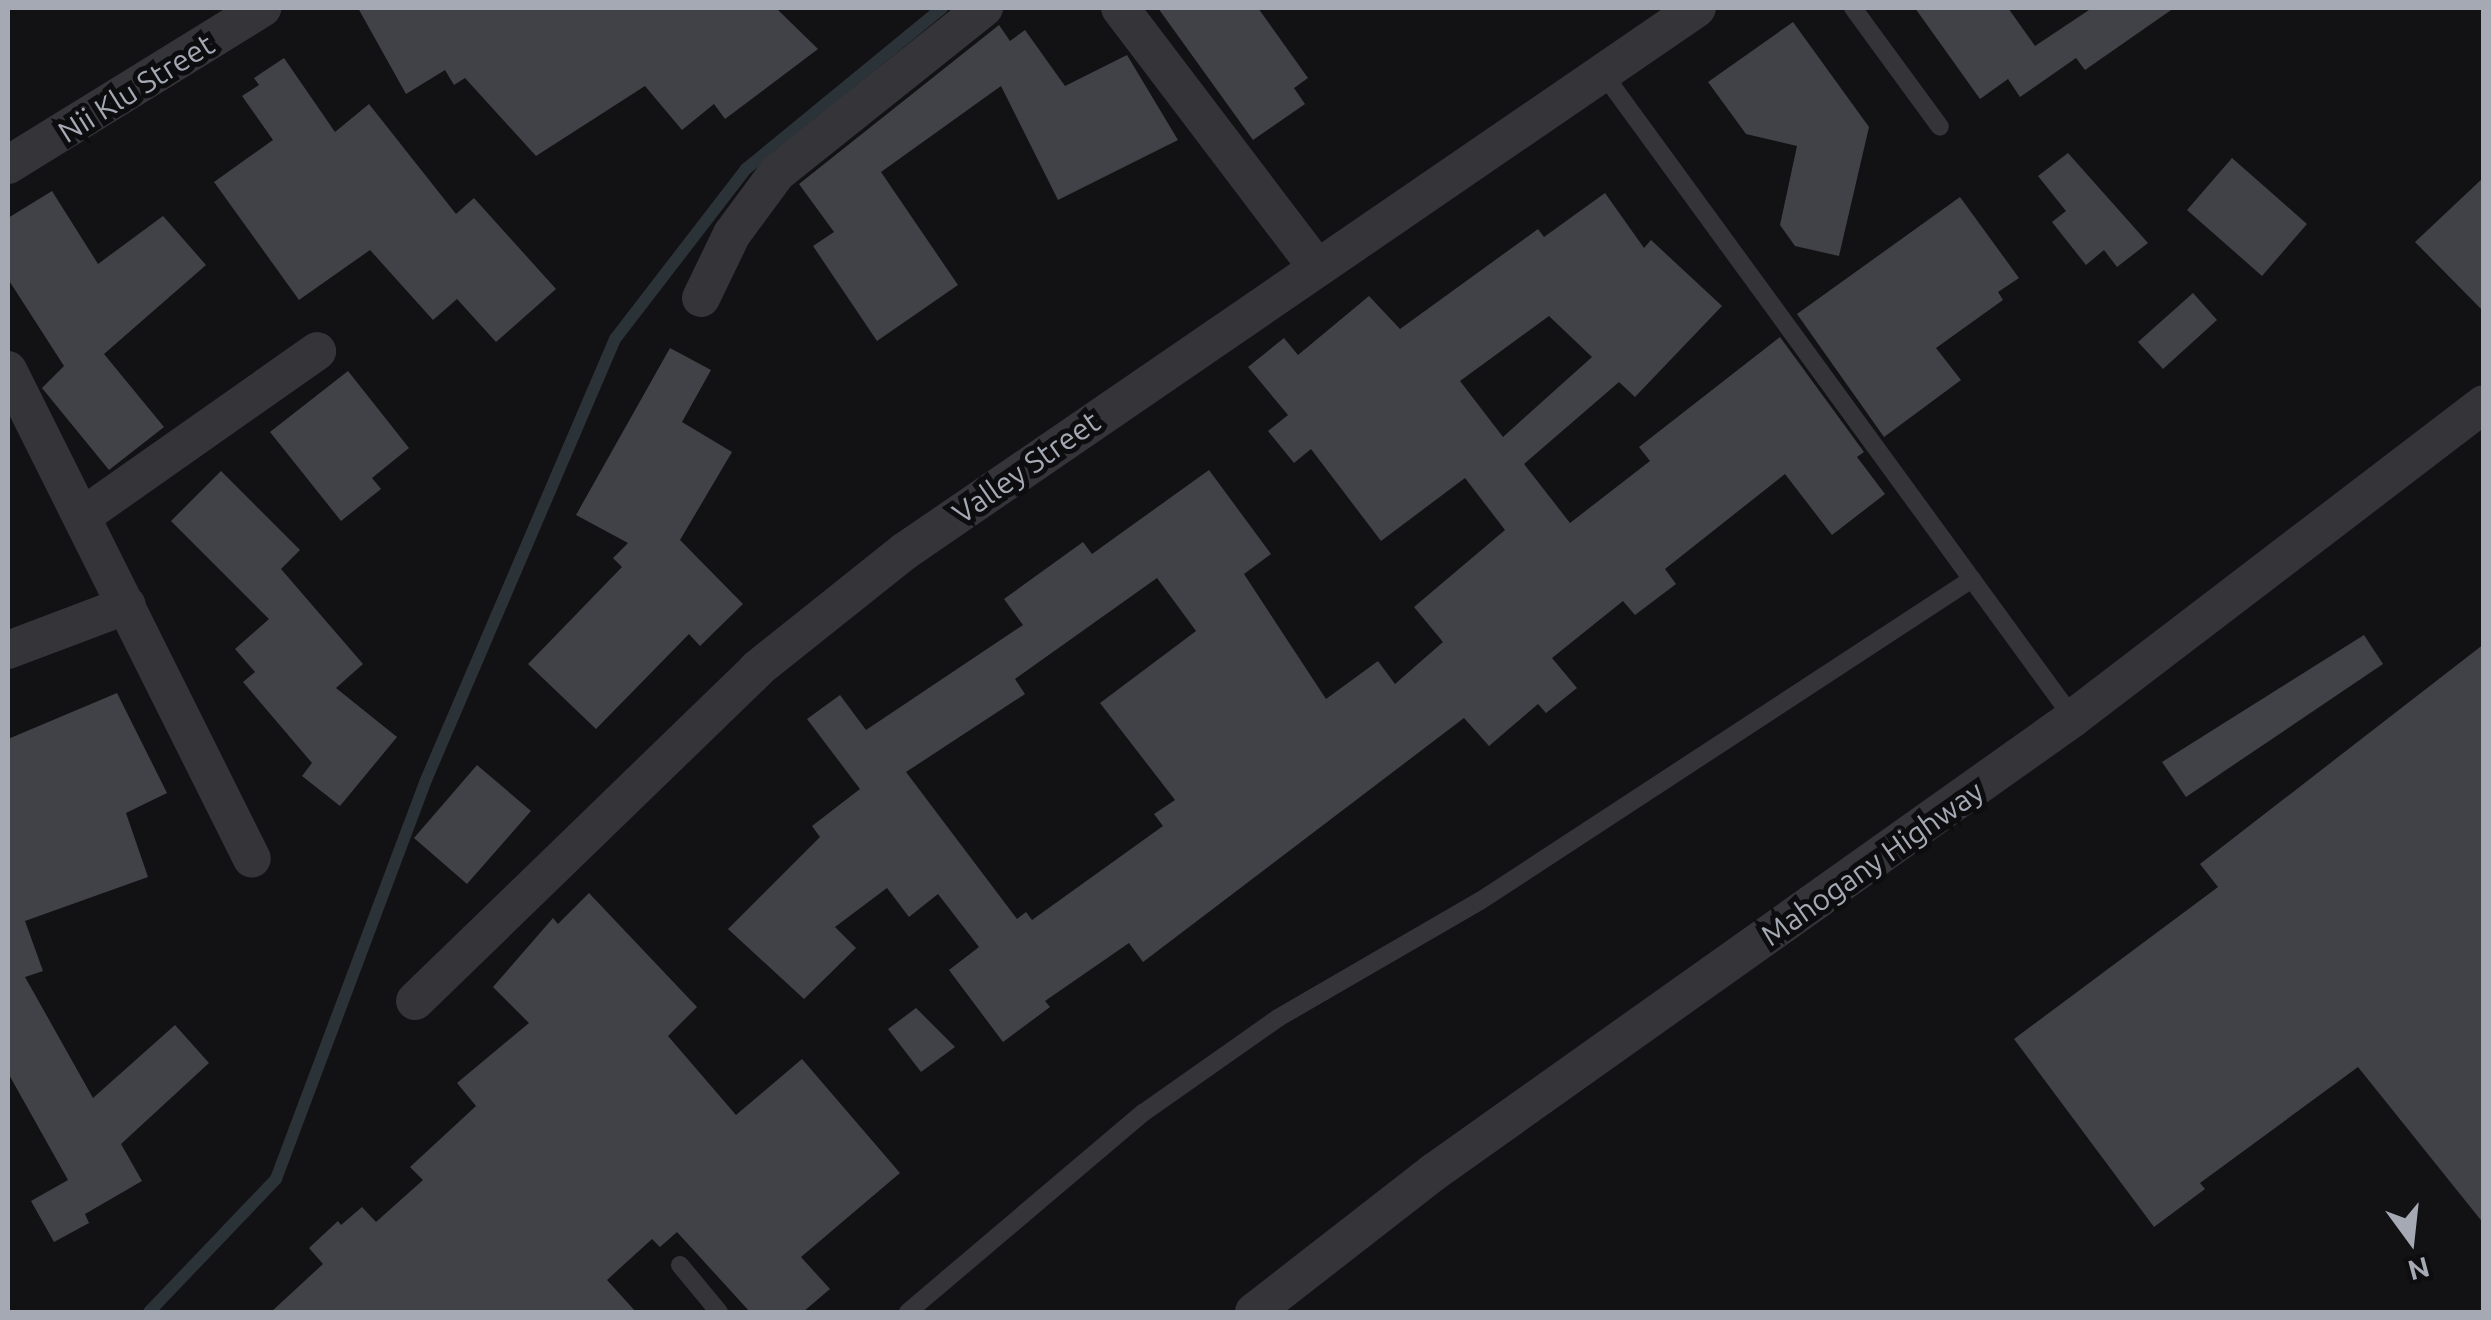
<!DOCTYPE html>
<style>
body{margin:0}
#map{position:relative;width:2491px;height:1320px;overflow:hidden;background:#121214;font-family:Ubuntu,sans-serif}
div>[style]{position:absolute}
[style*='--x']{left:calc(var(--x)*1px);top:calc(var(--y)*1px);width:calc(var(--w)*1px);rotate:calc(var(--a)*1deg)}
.stream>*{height:12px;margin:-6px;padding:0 6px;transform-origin:6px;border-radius:6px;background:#2b3339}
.building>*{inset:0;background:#414247}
.lane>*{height:18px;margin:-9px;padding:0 9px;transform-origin:9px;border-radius:9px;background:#343439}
.street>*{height:38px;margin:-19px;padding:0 19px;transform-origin:19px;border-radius:19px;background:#343439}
span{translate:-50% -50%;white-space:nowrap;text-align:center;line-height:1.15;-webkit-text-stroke:10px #0d0d0f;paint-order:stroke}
.street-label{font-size:30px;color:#a4a9b4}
.frame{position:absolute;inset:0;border:10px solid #a4a9b4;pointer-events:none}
.north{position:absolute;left:2361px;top:1190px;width:100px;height:100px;-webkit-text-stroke:8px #0d0d0f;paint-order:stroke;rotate:165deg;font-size:28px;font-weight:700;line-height:40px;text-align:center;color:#a4a9b4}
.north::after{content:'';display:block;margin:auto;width:35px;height:45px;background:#a4a9b4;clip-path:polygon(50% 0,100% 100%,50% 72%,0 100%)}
</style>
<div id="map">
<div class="stream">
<div style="--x:149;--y:1312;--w:184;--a:-46.3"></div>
<div style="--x:276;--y:1179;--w:426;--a:-69.4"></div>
<div style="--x:426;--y:780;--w:480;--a:-66.8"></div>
<div style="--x:615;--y:339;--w:215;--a:-52.4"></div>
<div style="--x:746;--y:169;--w:254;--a:-39.4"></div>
</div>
<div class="building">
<div style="clip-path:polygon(358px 8px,776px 8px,818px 49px,725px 119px,714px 104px,682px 130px,645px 86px,536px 156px,465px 78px,454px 85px,445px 70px,406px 94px)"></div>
<div style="clip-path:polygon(1158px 8px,1258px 8px,1308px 78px,1294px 88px,1305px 104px,1253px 140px)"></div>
<div style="clip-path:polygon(1915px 8px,2008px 8px,2035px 46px,2092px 8px,2174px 8px,2085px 70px,2076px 58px,2020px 97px,2008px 79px,1980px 99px)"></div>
<div style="clip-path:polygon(1793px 22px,1869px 127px,1839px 256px,1795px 246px,1780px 225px,1797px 146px,1746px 134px,1708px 82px)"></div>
<div style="clip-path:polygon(999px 25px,1010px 41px,1025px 30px,1065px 86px,1127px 55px,1178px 140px,1058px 200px,1001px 86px,881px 172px,958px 285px,877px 341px,813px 246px,834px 232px,799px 184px)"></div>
<div style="clip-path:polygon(284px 58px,335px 132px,369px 104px,456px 214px,474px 198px,556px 289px,496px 342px,457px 299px,433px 320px,370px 250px,299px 300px,214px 182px,273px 140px,242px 96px,259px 85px,254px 78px)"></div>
<div style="clip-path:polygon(2068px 153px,2148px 243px,2117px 267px,2104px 250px,2086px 265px,2052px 222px,2066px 211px,2038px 176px)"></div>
<div style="clip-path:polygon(2232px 158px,2307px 224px,2262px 276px,2187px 210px)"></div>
<div style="clip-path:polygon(2484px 177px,2484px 312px,2415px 242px)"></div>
<div style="clip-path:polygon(52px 191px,98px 264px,163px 216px,206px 265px,104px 354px,164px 427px,109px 470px,42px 388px,64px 366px,8px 279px,8px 218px)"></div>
<div style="clip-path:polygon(evenodd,1605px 193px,1644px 248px,1651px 240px,1722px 306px,1635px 397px,1619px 382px,1524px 464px,1570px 523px,1650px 461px,1639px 447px,1780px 337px,1864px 452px,1857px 457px,1885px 494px,1832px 535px,1785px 474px,1665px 569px,1676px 584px,1635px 615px,1623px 601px,1552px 658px,1577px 688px,1546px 713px,1538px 704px,1489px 746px,1464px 718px,1143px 962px,1129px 943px,1045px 1001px,1050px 1007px,1003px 1042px,949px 970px,979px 947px,938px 894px,909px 917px,887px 888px,835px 927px,856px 948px,804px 999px,728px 929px,820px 837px,812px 826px,860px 789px,807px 719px,840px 695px,866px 730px,1023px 625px,1004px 599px,1083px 542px,1092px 554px,1209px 470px,1271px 554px,1244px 574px,1326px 699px,1378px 661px,1395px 684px,1443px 642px,1414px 607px,1505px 530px,1465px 478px,1381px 541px,1311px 449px,1294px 463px,1268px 431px,1288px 415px,1248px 367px,1284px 338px,1298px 355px,1369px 296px,1400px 329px,1538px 229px,1544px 237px,1605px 193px,1549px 316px,1592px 357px,1503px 437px,1460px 381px,1549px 316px,1605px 193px,1157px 578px,1196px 631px,1100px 703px,1175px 800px,1154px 814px,1163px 826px,1032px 920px,1026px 912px,1017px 919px,906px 772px,1025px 694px,1015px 679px,1157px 578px)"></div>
<div style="clip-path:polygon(1960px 197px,2019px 278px,1998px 292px,2003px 300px,1936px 348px,1961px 380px,1884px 437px,1797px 314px)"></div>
<div style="clip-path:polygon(2193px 293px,2217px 320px,2163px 369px,2138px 342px)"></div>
<div style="clip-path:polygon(670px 348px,711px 370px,682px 422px,732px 452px,680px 540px,743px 604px,700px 646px,689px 634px,596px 729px,528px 664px,622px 567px,613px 558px,628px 543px,576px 515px)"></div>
<div style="clip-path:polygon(348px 371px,409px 448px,372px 478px,381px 489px,341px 521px,270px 432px)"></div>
<div style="clip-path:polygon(221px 471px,300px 550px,281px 569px,363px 664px,336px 688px,397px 737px,340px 806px,302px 776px,312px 763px,243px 682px,255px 672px,235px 649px,269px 619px,171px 521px)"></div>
<div style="clip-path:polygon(2364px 635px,2383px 664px,2186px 797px,2162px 762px)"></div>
<div style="clip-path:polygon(2484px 644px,2484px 1224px,2358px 1067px,2200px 1183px,2205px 1189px,2154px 1227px,2014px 1039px,2218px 887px,2200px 864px)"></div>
<div style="clip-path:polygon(117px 693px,167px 793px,126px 813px,148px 877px,25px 921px,43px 971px,25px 977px,93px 1098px,175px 1025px,209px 1063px,121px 1144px,142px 1181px,85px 1214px,89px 1223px,54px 1242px,31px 1201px,68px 1180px,8px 1073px,8px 739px)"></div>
<div style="clip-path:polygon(477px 765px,531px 811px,467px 884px,414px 838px)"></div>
<div style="clip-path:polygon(589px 893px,697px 1007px,668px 1036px,736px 1115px,802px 1059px,900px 1173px,801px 1257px,830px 1289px,803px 1312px,750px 1312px,677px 1232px,660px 1247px,652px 1239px,607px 1280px,636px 1312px,271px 1312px,323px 1264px,309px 1248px,338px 1221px,341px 1225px,362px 1207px,376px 1222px,423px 1180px,410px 1167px,476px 1106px,457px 1083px,529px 1023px,493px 987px,553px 918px,558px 924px)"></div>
<div style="clip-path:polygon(916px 1008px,955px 1047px,921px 1072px,888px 1029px)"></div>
</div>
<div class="lane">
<div style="--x:1853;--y:8;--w:147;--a:53.8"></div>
<div style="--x:1602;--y:72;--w:799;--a:53.9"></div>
<div style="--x:680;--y:1265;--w:61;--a:50.3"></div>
<div style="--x:908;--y:1312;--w:308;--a:-40.3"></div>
<div style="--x:1143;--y:1113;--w:165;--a:-35.1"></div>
<div style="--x:1278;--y:1018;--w:233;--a:-30.1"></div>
<div style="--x:1480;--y:901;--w:588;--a:-33.2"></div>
</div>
<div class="street">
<div style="--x:1120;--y:8;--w:323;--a:52.8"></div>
<div style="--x:8;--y:165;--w:299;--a:-31.7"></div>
<div style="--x:701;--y:298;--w:71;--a:-64.2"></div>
<div style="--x:732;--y:234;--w:76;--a:-53.6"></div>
<div style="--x:777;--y:173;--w:265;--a:-38.6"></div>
<div style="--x:8;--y:370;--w:546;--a:63.48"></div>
<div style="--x:84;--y:515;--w:285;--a:-35.1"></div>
<div style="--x:8;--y:650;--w:127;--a:-20.7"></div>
<div style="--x:415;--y:1001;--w:477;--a:-44.1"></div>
<div style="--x:757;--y:669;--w:189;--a:-38.6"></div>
<div style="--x:905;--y:551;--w:960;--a:-34.43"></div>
<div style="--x:1254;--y:1312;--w:228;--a:-37.9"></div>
<div style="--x:1434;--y:1172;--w:784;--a:-35.39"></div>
<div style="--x:2073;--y:718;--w:517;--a:-37.38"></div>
</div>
<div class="street-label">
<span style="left:136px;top:88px;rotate:-32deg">Nii Klu Street</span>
<span style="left:1026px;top:467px;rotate:-35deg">Valley Street</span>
<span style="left:1872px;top:863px;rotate:-35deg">Mahogany Highway</span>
</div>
<div class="frame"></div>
<div class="north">N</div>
</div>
